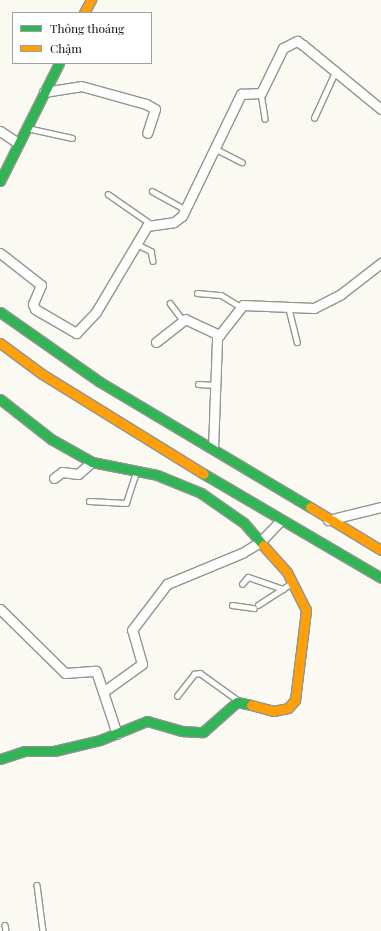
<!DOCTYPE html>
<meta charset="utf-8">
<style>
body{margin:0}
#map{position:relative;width:381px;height:931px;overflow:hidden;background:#faf9f2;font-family:"Playfair Display",serif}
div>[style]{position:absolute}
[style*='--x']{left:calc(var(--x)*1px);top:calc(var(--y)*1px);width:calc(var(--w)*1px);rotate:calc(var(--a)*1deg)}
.roads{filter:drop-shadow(1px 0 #949491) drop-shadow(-1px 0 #949491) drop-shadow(0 1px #949491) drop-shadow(0 -1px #949491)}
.lane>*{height:4.5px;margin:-2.25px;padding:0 2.25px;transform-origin:2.25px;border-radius:2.25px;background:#fefefd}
.street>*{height:9px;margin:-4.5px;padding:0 4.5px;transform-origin:4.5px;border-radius:4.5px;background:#fefefd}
.fast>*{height:9px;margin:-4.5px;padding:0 4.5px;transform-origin:4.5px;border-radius:4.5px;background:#30b455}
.slow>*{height:9px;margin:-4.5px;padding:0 4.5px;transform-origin:4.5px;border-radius:4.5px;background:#ff9f0a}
span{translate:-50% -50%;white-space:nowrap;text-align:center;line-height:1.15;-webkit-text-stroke:4px #fff;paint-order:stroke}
.legend{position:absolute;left:12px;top:12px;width:140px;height:52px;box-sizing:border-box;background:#fff;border:1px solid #9f9f9f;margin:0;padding:5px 7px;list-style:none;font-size:12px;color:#0e0e0e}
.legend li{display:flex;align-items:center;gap:8px;height:20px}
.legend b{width:20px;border:1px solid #9f9f9f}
</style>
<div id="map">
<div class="roads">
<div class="lane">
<div style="--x:261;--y:93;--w:26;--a:81"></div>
<div style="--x:314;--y:118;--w:53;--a:-65.4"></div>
<div style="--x:27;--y:128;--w:46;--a:12.5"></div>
<div style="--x:216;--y:149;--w:29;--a:27"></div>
<div style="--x:152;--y:191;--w:37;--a:29"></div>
<div style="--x:108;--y:194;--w:52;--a:34.9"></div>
<div style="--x:137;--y:244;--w:16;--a:27"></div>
<div style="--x:151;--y:251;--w:10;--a:79"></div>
<div style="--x:197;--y:293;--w:24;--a:5"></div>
<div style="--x:221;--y:295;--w:23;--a:31"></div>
<div style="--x:170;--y:303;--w:20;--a:53"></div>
<div style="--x:289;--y:309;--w:34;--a:76"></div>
<div style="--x:198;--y:384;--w:18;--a:3"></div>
<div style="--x:89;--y:501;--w:37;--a:3"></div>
<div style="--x:126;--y:503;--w:33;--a:-72"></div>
<div style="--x:242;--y:584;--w:9;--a:-49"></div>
<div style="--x:248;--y:577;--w:37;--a:19"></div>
<div style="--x:232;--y:605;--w:22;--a:8"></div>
<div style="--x:258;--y:605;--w:40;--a:-32.9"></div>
<div style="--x:177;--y:696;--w:28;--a:-52"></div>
<div style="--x:194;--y:674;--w:6;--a:-9"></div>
<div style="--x:200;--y:673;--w:48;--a:35.7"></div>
<div style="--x:37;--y:885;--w:46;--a:82.6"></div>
<div style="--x:5;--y:925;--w:6;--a:81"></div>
</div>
<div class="street">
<div style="--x:44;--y:92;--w:37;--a:-9"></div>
<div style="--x:81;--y:86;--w:67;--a:15.5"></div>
<div style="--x:146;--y:104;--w:10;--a:29"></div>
<div style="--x:155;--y:109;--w:25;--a:108"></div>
<div style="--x:0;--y:131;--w:22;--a:34"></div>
<div style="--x:0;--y:253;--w:52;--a:38"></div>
<div style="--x:41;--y:285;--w:21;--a:113"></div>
<div style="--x:33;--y:304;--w:5;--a:68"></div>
<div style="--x:35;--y:309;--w:48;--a:30.3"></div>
<div style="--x:76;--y:333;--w:29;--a:-46"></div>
<div style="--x:96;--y:312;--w:100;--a:-59.3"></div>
<div style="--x:147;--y:226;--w:27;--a:-8"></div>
<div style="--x:174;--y:222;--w:10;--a:-37"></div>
<div style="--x:182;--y:216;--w:136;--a:-64.2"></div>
<div style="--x:241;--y:94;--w:20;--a:-3"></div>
<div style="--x:261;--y:93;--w:50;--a:-63.9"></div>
<div style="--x:283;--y:48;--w:16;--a:-27"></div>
<div style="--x:297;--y:41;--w:7;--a:34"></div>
<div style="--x:303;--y:45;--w:101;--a:39.4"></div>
<div style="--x:156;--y:342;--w:37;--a:-38"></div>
<div style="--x:185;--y:319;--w:38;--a:25"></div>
<div style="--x:213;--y:449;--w:111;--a:-87.9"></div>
<div style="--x:217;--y:338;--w:42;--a:-51.8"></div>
<div style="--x:243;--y:305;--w:71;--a:2.4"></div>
<div style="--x:314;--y:308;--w:30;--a:-27"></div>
<div style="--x:341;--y:294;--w:51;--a:-37.8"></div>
<div style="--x:54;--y:478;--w:10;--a:-37"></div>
<div style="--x:62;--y:472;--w:16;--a:7"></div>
<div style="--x:78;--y:474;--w:18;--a:-41"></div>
<div style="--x:328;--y:520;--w:55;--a:-13.8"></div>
<div style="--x:0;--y:609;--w:91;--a:44.6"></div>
<div style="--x:65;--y:673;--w:31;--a:-4"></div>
<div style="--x:96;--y:671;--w:66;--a:71.6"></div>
<div style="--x:103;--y:692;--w:48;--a:-35.7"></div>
<div style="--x:142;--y:664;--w:35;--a:-106"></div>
<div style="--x:132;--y:630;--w:58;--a:-52.7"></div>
<div style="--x:167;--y:584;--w:81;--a:-22.5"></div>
<div style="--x:242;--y:553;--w:21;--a:-31"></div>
<div style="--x:260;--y:542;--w:30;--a:-46"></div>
</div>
<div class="fast">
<div style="--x:0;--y:181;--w:132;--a:-63.4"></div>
<div style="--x:0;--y:312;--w:122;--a:35"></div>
<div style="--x:100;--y:382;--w:244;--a:30.8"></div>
<div style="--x:0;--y:399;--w:65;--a:38.1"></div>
<div style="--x:51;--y:439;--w:47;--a:29.3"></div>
<div style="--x:92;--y:462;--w:66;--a:11.3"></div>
<div style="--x:157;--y:475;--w:48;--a:22.2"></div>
<div style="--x:201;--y:493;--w:52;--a:34.9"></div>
<div style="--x:244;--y:523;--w:29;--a:49"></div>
<div style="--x:204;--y:474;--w:205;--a:30.4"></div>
<div style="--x:0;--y:759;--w:25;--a:-18"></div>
<div style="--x:24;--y:751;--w:30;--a:0"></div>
<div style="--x:54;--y:751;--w:47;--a:-13.4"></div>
<div style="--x:100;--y:740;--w:51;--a:-22"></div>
<div style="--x:147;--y:721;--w:35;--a:16"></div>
<div style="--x:181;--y:731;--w:22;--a:3"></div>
<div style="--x:203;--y:732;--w:45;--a:-41.4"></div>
<div style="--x:237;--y:702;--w:14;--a:12"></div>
</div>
<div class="slow">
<div style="--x:84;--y:13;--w:15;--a:-62"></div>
<div style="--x:0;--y:343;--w:52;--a:36.4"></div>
<div style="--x:42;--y:374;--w:190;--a:31.7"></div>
<div style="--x:310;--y:507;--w:83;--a:31.2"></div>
<div style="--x:251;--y:705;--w:23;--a:15"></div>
<div style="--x:273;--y:711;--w:15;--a:-11"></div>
<div style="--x:288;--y:708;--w:11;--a:-49"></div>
<div style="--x:295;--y:700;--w:91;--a:-83"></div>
<div style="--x:306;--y:610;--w:42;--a:-116.6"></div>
<div style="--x:287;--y:572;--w:36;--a:-132"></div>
</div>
</div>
<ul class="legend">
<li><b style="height:5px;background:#30b455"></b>Thông thoáng</li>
<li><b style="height:5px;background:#ff9f0a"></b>Chậm</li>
</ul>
</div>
